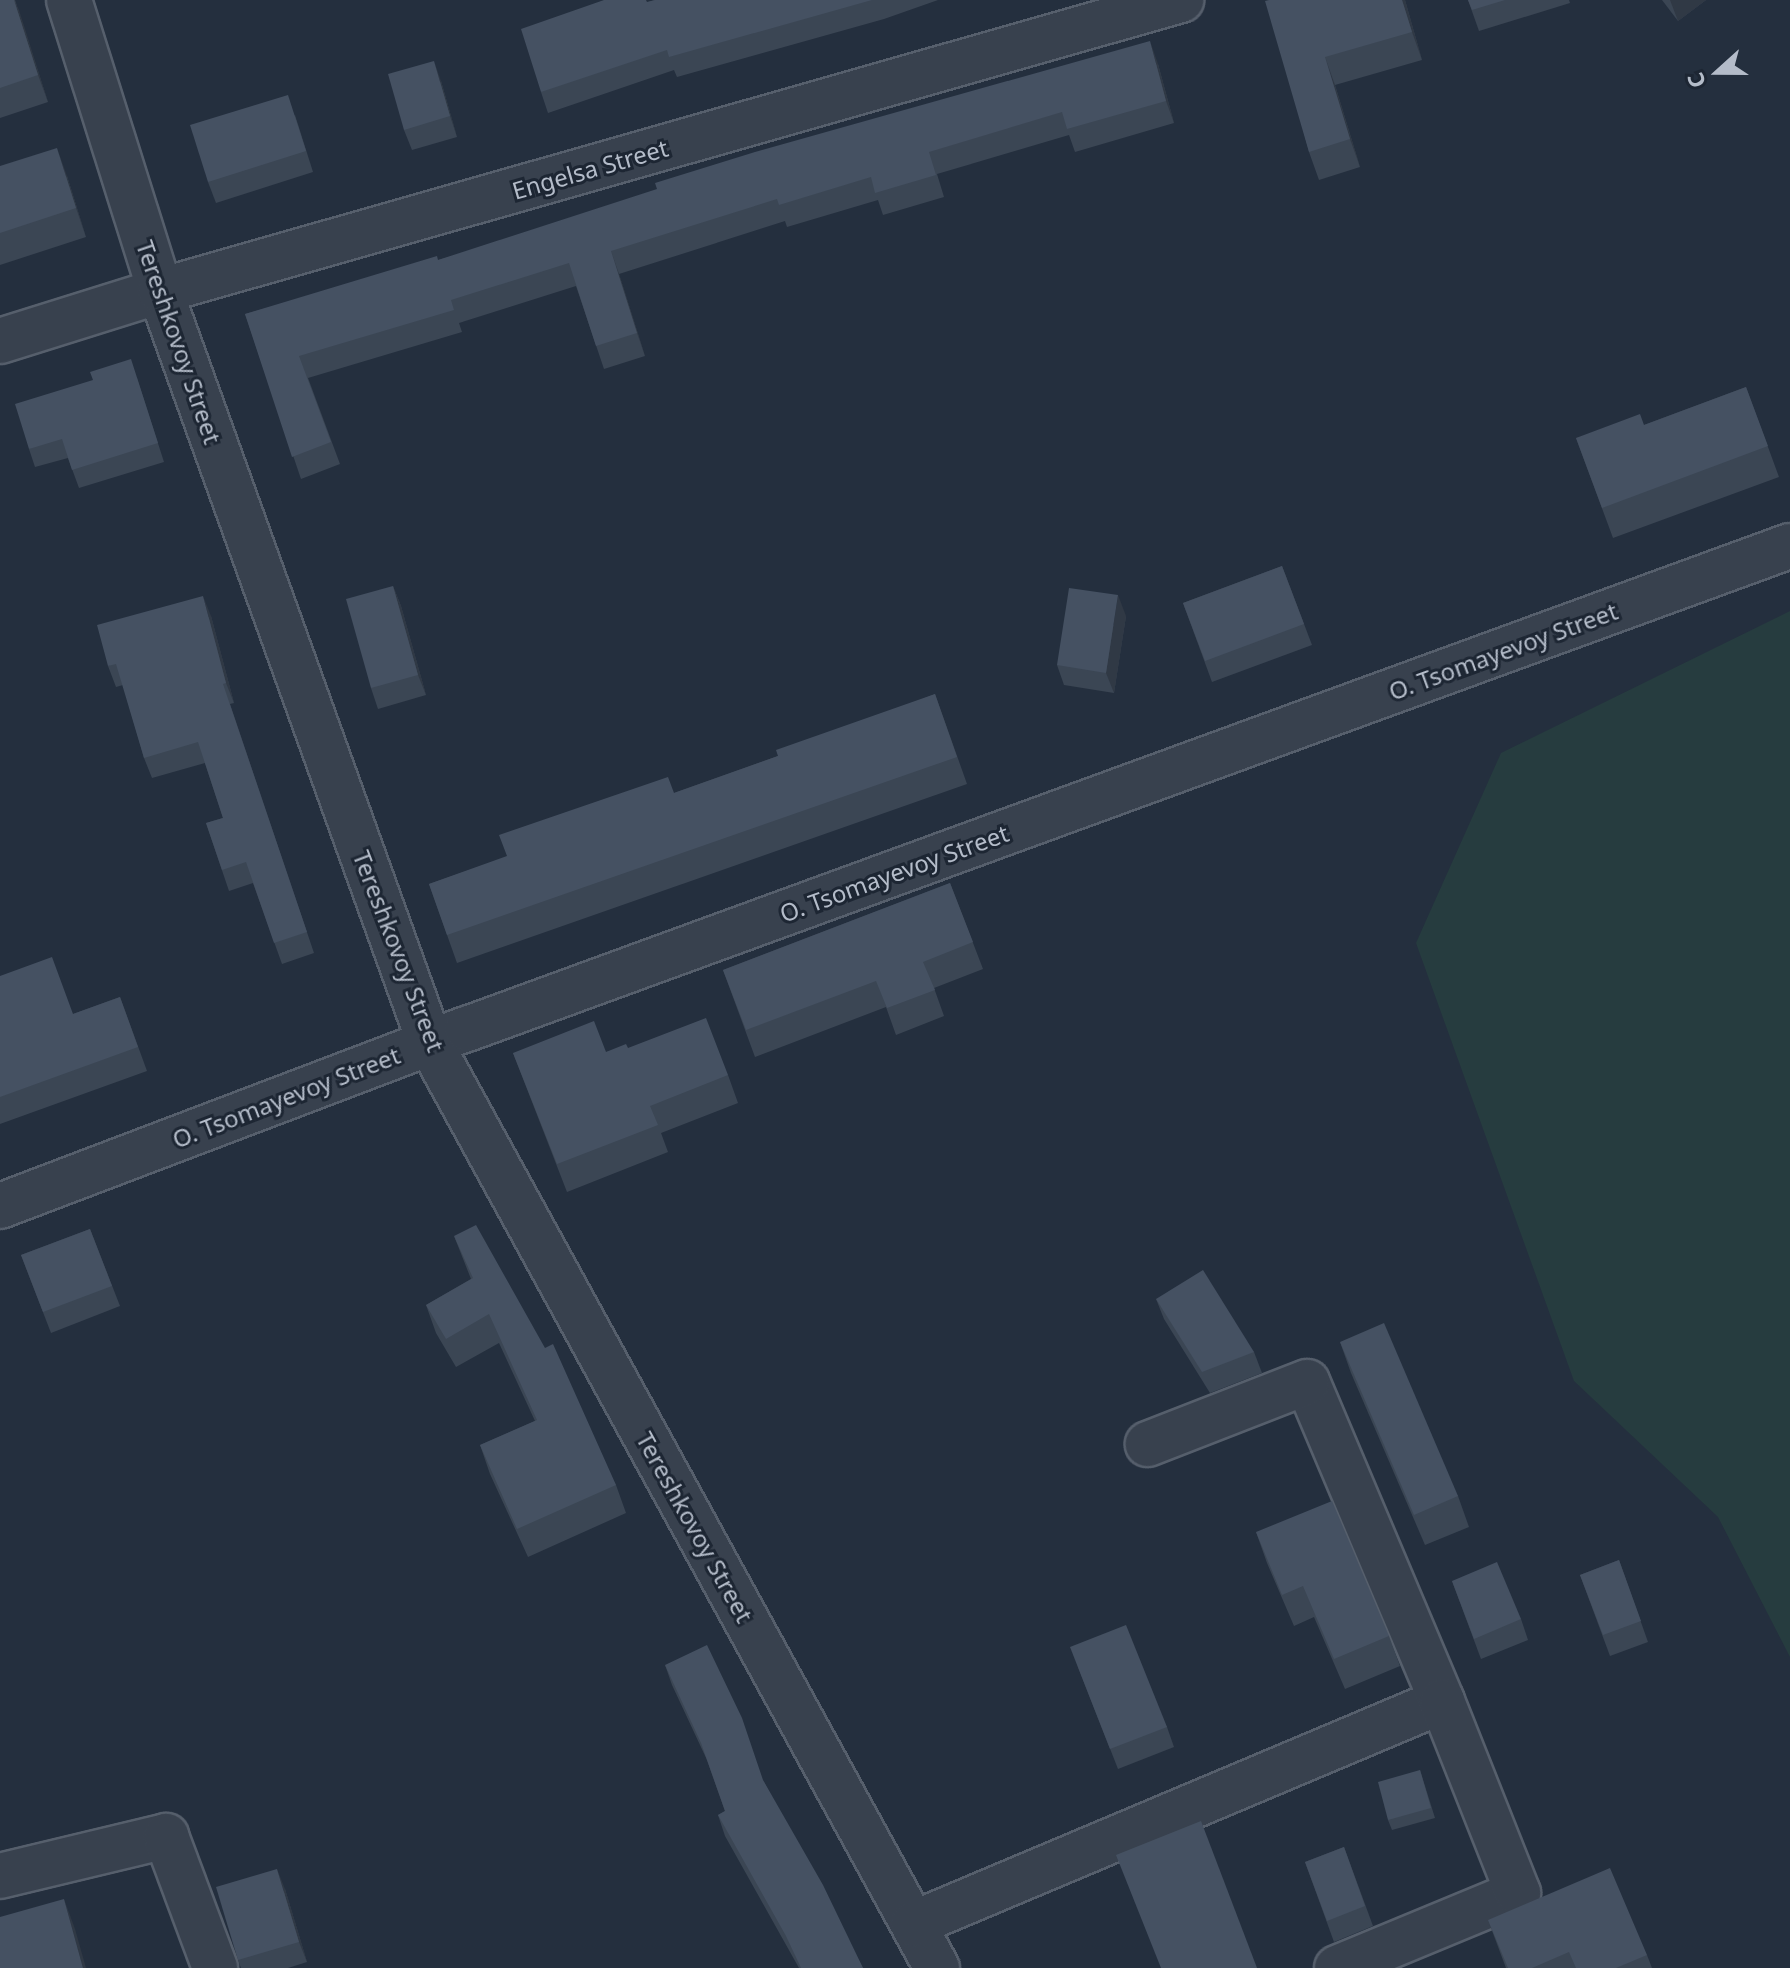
<!DOCTYPE html>
<meta charset="utf-8">
<style>
body{margin:0}
#map{position:relative;width:1790px;height:1968px;overflow:hidden;background:#242f3e;font-family:"Noto Sans",sans-serif}
div>[style]{position:absolute}
[style*='--x']{left:calc(var(--x)*1px);top:calc(var(--y)*1px);width:calc(var(--w)*1px);rotate:calc(var(--a)*1deg)}
.green>*{inset:0;background:#263c3f}
.roads{filter:drop-shadow(2px 0 #565f6c) drop-shadow(-2px 0 #565f6c) drop-shadow(0 2px #565f6c) drop-shadow(0 -2px #565f6c)}
.minor>*{height:44px;margin:-22px;padding:0 22px;transform-origin:22px;border-radius:22px;background:#38414e}
.wall>*{inset:0;background:#3b4654}
.shaded-wall>*{inset:0;background:#303945}
.building>*{inset:0;background:#455162}
span{translate:-50% -50%;white-space:nowrap;text-align:center;line-height:1.15;-webkit-text-stroke:6px #1d2633;paint-order:stroke}
.street-label{font-size:24px;color:#b4bcc9}
.north{position:absolute;left:1678px;top:32px;width:80px;height:80px;-webkit-text-stroke:6px #1d2633;paint-order:stroke;rotate:249deg;font-size:22px;font-weight:700;line-height:32px;text-align:center;color:#b4bcc9}
.north::after{content:'';display:block;margin:auto;width:28px;height:36px;background:#b4bcc9;clip-path:polygon(50% 0,100% 100%,50% 72%,0 100%)}
</style>
<div id="map">
<div class="green">
<div style="clip-path:polygon(1790px 611px,1790px 1657px,1718px 1517px,1574px 1381px,1416px 943px,1501px 753px)"></div>
</div>
<div class="roads">
<div class="minor">
<div style="--x:69;--y:0;--w:305;--a:72.6"></div>
<div style="--x:160;--y:291;--w:799;--a:70.25"></div>
<div style="--x:430;--y:1043;--w:1055;--a:61.27"></div>
<div style="--x:0;--y:341;--w:168;--a:-17.4"></div>
<div style="--x:160;--y:291;--w:1062;--a:-15.91"></div>
<div style="--x:0;--y:1206;--w:499;--a:-20.8"></div>
<div style="--x:467;--y:1029;--w:1408;--a:-20.06"></div>
<div style="--x:0;--y:1876;--w:171;--a:-13.5"></div>
<div style="--x:166;--y:1836;--w:141;--a:69.6"></div>
<div style="--x:913;--y:1924;--w:574;--a:-22.86"></div>
<div style="--x:1442;--y:1701;--w:346;--a:-112.9"></div>
<div style="--x:1307;--y:1382;--w:171;--a:158.7"></div>
<div style="--x:1337;--y:1968;--w:196;--a:-22.5"></div>
<div style="--x:1518;--y:1893;--w:206;--a:-111.6"></div>
</div>
</div>
<div class="wall">
<div style="clip-path:polygon(0 0,15px 0,48px 102px,0 118px)"></div>
<div style="clip-path:polygon(655px 0,938px 0,884px 19px,677px 77px,674px 70px,548px 113px,541px 92px,648px 2px)"></div>
<div style="clip-path:polygon(1269px 0,1405px 0,1422px 60px,1335px 85px,1360px 167px,1319px 180px,1309px 152px)"></div>
<div style="clip-path:polygon(1468px 0,1569px 0,1570px 3px,1479px 31px)"></div>
<div style="clip-path:polygon(1662px 0,1706px 0,1678px 21px)"></div>
<div style="clip-path:polygon(1158px 64px,1174px 123px,1075px 152px,1069px 135px,937px 174px,944px 197px,883px 215px,878px 200px,787px 227px,785px 221px,619px 274px,645px 356px,604px 369px,576px 286px,459px 323px,462px 332px,308px 378px,340px 464px,301px 479px,245px 314px,438px 260px)"></div>
<div style="clip-path:polygon(441px 81px,457px 137px,412px 150px,404px 130px)"></div>
<div style="clip-path:polygon(295px 115px,313px 172px,216px 203px,208px 182px)"></div>
<div style="clip-path:polygon(0 166px,67px 176px,86px 237px,0 265px)"></div>
<div style="clip-path:polygon(137px 378px,164px 462px,79px 488px,68px 458px,35px 467px,29px 449px)"></div>
<div style="clip-path:polygon(1746px 387px,1779px 477px,1613px 538px,1576px 438px,1644px 425px)"></div>
<div style="clip-path:polygon(1282px 566px,1312px 645px,1212px 682px,1183px 603px)"></div>
<div style="clip-path:polygon(393px 586px,401px 606px,426px 695px,378px 709px,371px 688px)"></div>
<div style="clip-path:polygon(211px 616px,234px 703px,230px 704px,314px 953px,282px 964px,253px 883px,229px 891px,206px 823px,223px 818px,205px 763px,152px 778px,144px 758px,123px 685px,116px 687px,108px 666px)"></div>
<div style="clip-path:polygon(1126px 616px,1114px 693px,1064px 685px,1057px 665px)"></div>
<div style="clip-path:polygon(935px 694px,967px 784px,457px 963px,429px 884px,507px 857px,674px 793px,778px 756px)"></div>
<div style="clip-path:polygon(950px 883px,983px 969px,934px 988px,944px 1016px,896px 1035px,886px 1007px,755px 1057px,723px 970px)"></div>
<div style="clip-path:polygon(0 976px,73px 1014px,120px 997px,147px 1071px,0 1124px)"></div>
<div style="clip-path:polygon(628px 1048px,728px 1075px,738px 1103px,661px 1133px,668px 1152px,567px 1192px,513px 1053px,606px 1052px)"></div>
<div style="clip-path:polygon(90px 1229px,120px 1306px,51px 1333px,21px 1255px)"></div>
<div style="clip-path:polygon(454px 1236px,616px 1485px,626px 1513px,528px 1557px,490px 1474px,480px 1445px,535px 1421px,499px 1343px,456px 1367px,436px 1333px,426px 1305px,471px 1279px)"></div>
<div style="clip-path:polygon(1156px 1299px,1254px 1352px,1262px 1373px,1210px 1393px,1164px 1319px)"></div>
<div style="clip-path:polygon(1340px 1342px,1458px 1496px,1469px 1527px,1425px 1545px,1351px 1373px)"></div>
<div style="clip-path:polygon(1256px 1532px,1389px 1636px,1400px 1666px,1345px 1689px,1314px 1617px,1294px 1626px,1267px 1563px)"></div>
<div style="clip-path:polygon(1619px 1560px,1648px 1642px,1610px 1656px,1580px 1575px)"></div>
<div style="clip-path:polygon(1452px 1581px,1521px 1619px,1528px 1640px,1481px 1659px)"></div>
<div style="clip-path:polygon(665px 1665px,764px 1782px,863px 1968px,799px 1968px,725px 1836px,718px 1815px,725px 1811px,707px 1760px,672px 1685px)"></div>
<div style="clip-path:polygon(1078px 1667px,1167px 1727px,1174px 1747px,1118px 1769px)"></div>
<div style="clip-path:polygon(1420px 1770px,1435px 1818px,1392px 1830px,1388px 1820px)"></div>
<div style="clip-path:polygon(1344px 1847px,1373px 1926px,1334px 1942px,1305px 1862px)"></div>
<div style="clip-path:polygon(285px 1889px,307px 1962px,288px 1968px,241px 1968px,238px 1960px)"></div>
<div style="clip-path:polygon(1488px 1920px,1647px 1955px,1652px 1968px,1506px 1968px)"></div>
</div>
<div class="shaded-wall">
<div style="clip-path:polygon(14px 0,19px 10px,48px 102px,38px 75px)"></div>
<div style="clip-path:polygon(1402px 0,1405px 0,1422px 60px,1412px 32px)"></div>
<div style="clip-path:polygon(1670px 0,1706px 0,1678px 21px)"></div>
<div style="clip-path:polygon(1150px 41px,1158px 64px,1174px 123px,1166px 101px)"></div>
<div style="clip-path:polygon(1325px 57px,1335px 85px,1360px 167px,1350px 139px)"></div>
<div style="clip-path:polygon(434px 61px,441px 81px,457px 137px,450px 116px)"></div>
<div style="clip-path:polygon(57px 148px,67px 176px,86px 237px,76px 208px)"></div>
<div style="clip-path:polygon(611px 251px,619px 274px,645px 356px,637px 333px)"></div>
<div style="clip-path:polygon(393px 586px,401px 606px,426px 695px,418px 675px)"></div>
<div style="clip-path:polygon(1118px 595px,1126px 616px,1114px 693px,1106px 673px)"></div>
<div style="clip-path:polygon(203px 596px,211px 616px,234px 703px,226px 683px)"></div>
<div style="clip-path:polygon(277px 1869px,285px 1889px,307px 1962px,299px 1942px)"></div>
<div style="clip-path:polygon(64px 1899px,75px 1929px,86px 1968px,83px 1968px)"></div>
</div>
<div class="building">
<div style="clip-path:polygon(0 0,14px 0,38px 75px,0 88px)"></div>
<div style="clip-path:polygon(604px 0,646px 0,647px 2px,655px 0,872px 0,669px 57px,667px 50px,541px 92px,521px 29px)"></div>
<div style="clip-path:polygon(1269px 0,1402px 0,1412px 32px,1325px 57px,1350px 139px,1309px 152px,1265px 1px)"></div>
<div style="clip-path:polygon(1468px 0,1505px 0,1472px 10px)"></div>
<div style="clip-path:polygon(1150px 41px,1166px 101px,1067px 129px,1062px 112px,929px 152px,936px 175px,875px 193px,871px 177px,779px 205px,777px 199px,611px 251px,637px 333px,596px 346px,569px 263px,451px 300px,454px 310px,299px 356px,331px 442px,292px 457px,245px 314px,437px 256px,438px 260px,657px 189px,655px 183px,755px 152px)"></div>
<div style="clip-path:polygon(434px 61px,450px 116px,404px 130px,388px 74px)"></div>
<div style="clip-path:polygon(288px 95px,306px 151px,208px 182px,190px 125px)"></div>
<div style="clip-path:polygon(57px 148px,76px 208px,0 233px,0 166px)"></div>
<div style="clip-path:polygon(131px 359px,158px 443px,72px 470px,62px 439px,29px 449px,15px 404px,93px 380px,90px 372px)"></div>
<div style="clip-path:polygon(1746px 387px,1768px 446px,1602px 508px,1576px 438px,1640px 414px,1644px 425px)"></div>
<div style="clip-path:polygon(1282px 566px,1304px 624px,1205px 661px,1183px 603px)"></div>
<div style="clip-path:polygon(393px 586px,418px 675px,371px 688px,346px 599px)"></div>
<div style="clip-path:polygon(1069px 588px,1118px 595px,1106px 673px,1057px 665px)"></div>
<div style="clip-path:polygon(203px 596px,226px 683px,223px 684px,307px 932px,274px 943px,246px 862px,222px 870px,206px 823px,223px 818px,198px 742px,144px 758px,116px 664px,108px 666px,97px 625px)"></div>
<div style="clip-path:polygon(935px 694px,957px 757px,447px 935px,429px 884px,507px 856px,499px 835px,668px 777px,674px 793px,778px 756px,776px 750px)"></div>
<div style="clip-path:polygon(950px 883px,973px 942px,923px 962px,935px 990px,887px 1008px,876px 981px,746px 1030px,723px 970px)"></div>
<div style="clip-path:polygon(52px 957px,73px 1014px,120px 997px,138px 1047px,0 1097px,0 976px)"></div>
<div style="clip-path:polygon(706px 1018px,728px 1075px,650px 1106px,658px 1125px,557px 1164px,513px 1053px,594px 1021px,606px 1052px,626px 1044px,628px 1048px)"></div>
<div style="clip-path:polygon(476px 1225px,545px 1348px,553px 1344px,616px 1485px,517px 1529px,480px 1445px,537px 1420px,489px 1314px,446px 1339px,426px 1305px,473px 1278px,454px 1236px)"></div>
<div style="clip-path:polygon(90px 1229px,112px 1286px,43px 1312px,21px 1255px)"></div>
<div style="clip-path:polygon(1203px 1270px,1254px 1352px,1202px 1372px,1156px 1299px)"></div>
<div style="clip-path:polygon(1384px 1323px,1458px 1496px,1414px 1515px,1340px 1342px)"></div>
<div style="clip-path:polygon(1332px 1501px,1389px 1636px,1334px 1659px,1303px 1586px,1282px 1595px,1256px 1532px)"></div>
<div style="clip-path:polygon(1619px 1560px,1641px 1621px,1603px 1635px,1580px 1575px)"></div>
<div style="clip-path:polygon(1497px 1562px,1521px 1619px,1474px 1639px,1452px 1581px)"></div>
<div style="clip-path:polygon(1126px 1625px,1167px 1727px,1110px 1749px,1070px 1647px)"></div>
<div style="clip-path:polygon(707px 1645px,742px 1718px,763px 1780px,823px 1885px,863px 1968px,801px 1968px,786px 1936px,718px 1815px,725px 1811px,701px 1743px,665px 1665px)"></div>
<div style="clip-path:polygon(1420px 1770px,1431px 1808px,1388px 1820px,1378px 1782px)"></div>
<div style="clip-path:polygon(1201px 1821px,1257px 1968px,1161px 1968px,1116px 1855px)"></div>
<div style="clip-path:polygon(1344px 1847px,1365px 1906px,1327px 1921px,1305px 1862px)"></div>
<div style="clip-path:polygon(1610px 1868px,1647px 1955px,1616px 1968px,1576px 1968px,1569px 1952px,1532px 1968px,1508px 1968px,1488px 1920px)"></div>
<div style="clip-path:polygon(277px 1869px,299px 1942px,238px 1960px,216px 1887px)"></div>
<div style="clip-path:polygon(64px 1899px,83px 1968px,0 1968px,0 1917px)"></div>
</div>
<div class="street-label">
<span style="left:590px;top:169px;rotate:-16deg">Engelsa Street</span>
<span style="left:179px;top:342px;rotate:71deg">Tereshkovoy Street</span>
<span style="left:1503px;top:651px;rotate:-20deg">O. Tsomayevoy Street</span>
<span style="left:894px;top:873px;rotate:-20deg">O. Tsomayevoy Street</span>
<span style="left:399px;top:951px;rotate:69deg">Tereshkovoy Street</span>
<span style="left:286px;top:1097px;rotate:-21deg">O. Tsomayevoy Street</span>
<span style="left:695px;top:1527px;rotate:61deg">Tereshkovoy Street</span>
</div>
<div class="north">С</div>
</div>
